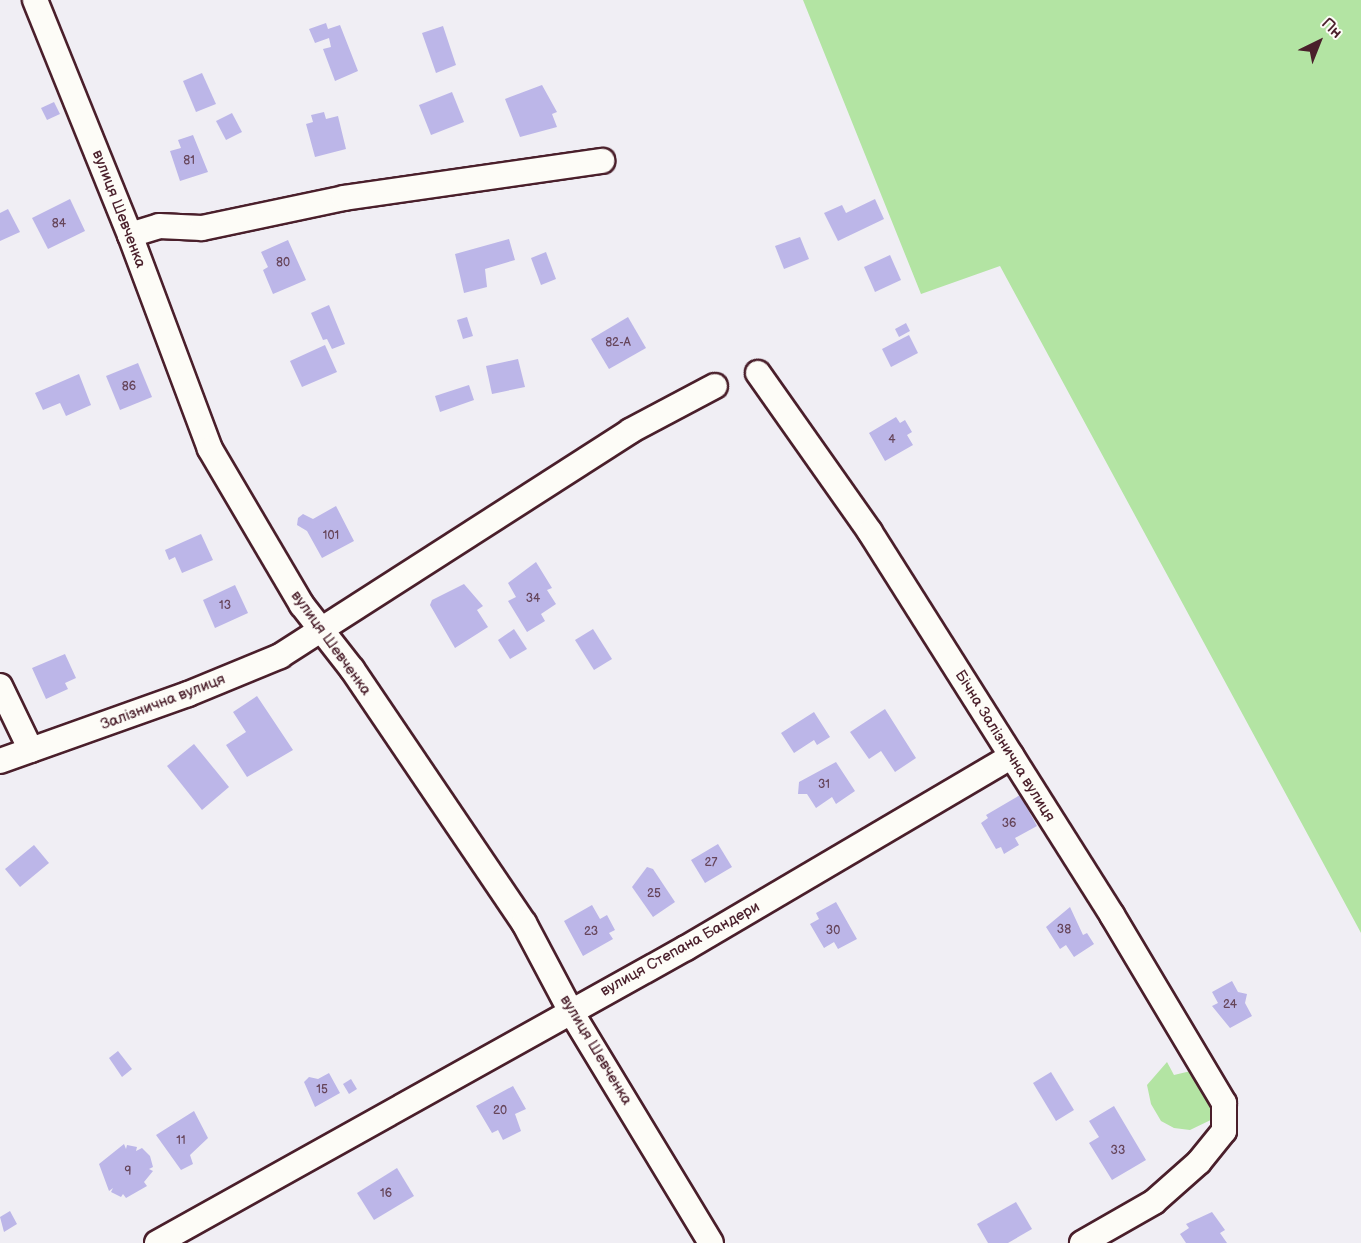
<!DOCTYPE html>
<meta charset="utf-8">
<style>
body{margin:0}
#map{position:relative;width:1361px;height:1243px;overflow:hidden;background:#f0eef4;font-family:"Balsamiq Sans",sans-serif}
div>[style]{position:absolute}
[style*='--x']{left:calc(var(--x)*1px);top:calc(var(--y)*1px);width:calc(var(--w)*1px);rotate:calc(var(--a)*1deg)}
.green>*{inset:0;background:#b3e4a3}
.building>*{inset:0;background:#bcb6e8}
.roads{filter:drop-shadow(2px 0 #4a1f2b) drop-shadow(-2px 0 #4a1f2b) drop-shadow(0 2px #4a1f2b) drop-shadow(0 -2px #4a1f2b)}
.minor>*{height:24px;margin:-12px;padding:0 12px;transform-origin:12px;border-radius:12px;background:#fdfcf7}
span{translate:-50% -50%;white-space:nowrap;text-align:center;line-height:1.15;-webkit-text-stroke:5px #fdfcf7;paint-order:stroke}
.number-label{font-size:12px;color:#66455a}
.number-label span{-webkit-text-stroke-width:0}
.street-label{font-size:15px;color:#4a1f2b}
.north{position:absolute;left:1289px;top:12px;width:60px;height:60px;-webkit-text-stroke:4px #fdfcf7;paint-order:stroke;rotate:43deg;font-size:16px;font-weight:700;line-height:24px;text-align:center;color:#4a1f2b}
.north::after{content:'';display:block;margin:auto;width:21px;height:27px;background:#4a1f2b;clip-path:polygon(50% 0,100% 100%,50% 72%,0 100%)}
</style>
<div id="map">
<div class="green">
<div style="clip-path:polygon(803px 0,1361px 0,1361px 933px,1000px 266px,921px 294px)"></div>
<div style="clip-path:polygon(1167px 1062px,1174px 1075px,1195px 1070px,1219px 1116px,1190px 1130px,1174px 1128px,1161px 1121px,1151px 1104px,1147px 1085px)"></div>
</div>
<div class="building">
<div style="clip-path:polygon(326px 23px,328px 29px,340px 25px,358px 71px,335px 81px,323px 49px,331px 47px,329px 38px,315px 43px,309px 29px)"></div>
<div style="clip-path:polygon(443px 26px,456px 65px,436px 73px,422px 33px)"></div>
<div style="clip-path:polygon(202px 73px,216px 104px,196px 112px,183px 81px)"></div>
<div style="clip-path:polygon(542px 85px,557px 112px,552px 114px,557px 127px,520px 137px,505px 99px)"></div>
<div style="clip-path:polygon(452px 92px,464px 122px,431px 135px,419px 105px)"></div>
<div style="clip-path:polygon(54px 102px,60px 114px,47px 120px,41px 108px)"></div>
<div style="clip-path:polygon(324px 112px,326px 119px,338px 116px,346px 149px,315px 157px,306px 124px,313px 122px,311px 115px)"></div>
<div style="clip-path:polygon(232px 113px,242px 132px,226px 140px,216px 121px)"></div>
<div style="clip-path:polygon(193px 135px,208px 172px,180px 181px,170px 151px,181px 148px,178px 140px)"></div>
<div style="clip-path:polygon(70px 199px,85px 231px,48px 249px,32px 218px)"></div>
<div style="clip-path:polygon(875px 199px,884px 219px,838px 241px,824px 213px,842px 205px,846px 213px)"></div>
<div style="clip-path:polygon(8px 209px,20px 232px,0 241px,0 213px)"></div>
<div style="clip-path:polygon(800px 237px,809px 259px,784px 269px,775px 246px)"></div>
<div style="clip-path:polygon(509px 239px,515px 260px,485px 269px,487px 287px,464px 293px,455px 254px)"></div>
<div style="clip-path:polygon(288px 240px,306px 280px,273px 294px,263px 270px,268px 267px,261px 252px)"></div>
<div style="clip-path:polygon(546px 252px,556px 279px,541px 285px,531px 258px)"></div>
<div style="clip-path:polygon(890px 255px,901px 280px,875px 292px,864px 267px)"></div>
<div style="clip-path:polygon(329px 305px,345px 344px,332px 349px,327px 339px,323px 340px,311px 313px)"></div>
<div style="clip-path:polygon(467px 317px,473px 336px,463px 339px,457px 320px)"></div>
<div style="clip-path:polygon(628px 317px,646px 348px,609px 369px,591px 339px)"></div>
<div style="clip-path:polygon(906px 323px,910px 331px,899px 337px,895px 329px)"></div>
<div style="clip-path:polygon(909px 335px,918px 353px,891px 367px,882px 349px)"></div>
<div style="clip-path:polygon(325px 345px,337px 372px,302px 387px,290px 361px)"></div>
<div style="clip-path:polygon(518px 359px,525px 387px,492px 394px,486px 366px)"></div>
<div style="clip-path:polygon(138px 363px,152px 397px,120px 410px,106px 376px)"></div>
<div style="clip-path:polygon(79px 374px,91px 405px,66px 416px,60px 403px,43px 410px,35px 393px)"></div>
<div style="clip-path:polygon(469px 385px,474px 400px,440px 412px,435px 396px)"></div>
<div style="clip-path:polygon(896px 417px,900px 423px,905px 420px,912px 432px,907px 435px,913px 445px,885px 461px,869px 433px)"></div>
<div style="clip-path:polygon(336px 506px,354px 541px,322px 558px,307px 531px,297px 525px,298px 518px,303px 514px,313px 519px)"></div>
<div style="clip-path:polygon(201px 534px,213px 560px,182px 573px,175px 557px,169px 560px,165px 550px)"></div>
<div style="clip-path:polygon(536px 562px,552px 588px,547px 590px,556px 604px,541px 614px,545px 621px,527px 632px,508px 601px,516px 597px,508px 583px)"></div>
<div style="clip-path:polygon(464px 584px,483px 606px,477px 610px,488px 627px,455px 648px,430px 605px,432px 600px)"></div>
<div style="clip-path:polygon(235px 585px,248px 613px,215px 628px,203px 600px)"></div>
<div style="clip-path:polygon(514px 629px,527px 649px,510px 659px,498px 640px)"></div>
<div style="clip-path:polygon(593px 629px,612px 659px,594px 670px,575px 640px)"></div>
<div style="clip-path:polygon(65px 654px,76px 678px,65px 683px,68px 689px,46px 699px,32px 668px)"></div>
<div style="clip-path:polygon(257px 696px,293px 750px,247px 777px,226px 745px,246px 732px,233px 712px)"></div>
<div style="clip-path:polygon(885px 709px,916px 758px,895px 772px,881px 751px,869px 759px,850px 732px)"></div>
<div style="clip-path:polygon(814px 712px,830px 737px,817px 745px,814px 740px,794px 753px,781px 733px)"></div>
<div style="clip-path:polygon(194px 744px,229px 787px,202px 810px,167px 766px)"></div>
<div style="clip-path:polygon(836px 762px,855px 791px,836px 804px,832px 797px,816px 808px,807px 794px,798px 794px,799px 782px)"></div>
<div style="clip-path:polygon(1020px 795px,1037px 826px,1015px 838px,1019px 845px,1004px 854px,1001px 847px,996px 849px,981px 823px,988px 818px,986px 815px)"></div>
<div style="clip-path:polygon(718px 844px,732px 867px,705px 883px,691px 860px)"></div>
<div style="clip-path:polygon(34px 845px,49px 863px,20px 887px,5px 869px)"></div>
<div style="clip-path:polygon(647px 867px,653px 869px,675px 902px,653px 917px,632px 887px)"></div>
<div style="clip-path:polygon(836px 902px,857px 939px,838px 949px,834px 942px,824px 948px,810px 924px,819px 919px,816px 913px)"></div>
<div style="clip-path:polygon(592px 905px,600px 919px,607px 915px,615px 930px,609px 933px,613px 939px,583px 956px,564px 921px)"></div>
<div style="clip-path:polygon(1070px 907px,1083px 935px,1087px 933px,1094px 944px,1074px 957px,1066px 945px,1060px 949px,1046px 927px)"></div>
<div style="clip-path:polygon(1232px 981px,1238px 992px,1247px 994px,1245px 1003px,1252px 1016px,1230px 1028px,1212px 1006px,1218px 1003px,1212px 992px)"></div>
<div style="clip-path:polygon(118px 1051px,132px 1069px,122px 1077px,109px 1058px)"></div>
<div style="clip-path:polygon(1051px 1072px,1074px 1110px,1056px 1121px,1033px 1083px)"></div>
<div style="clip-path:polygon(329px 1073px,340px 1093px,315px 1107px,304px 1082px,309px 1077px,318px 1079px)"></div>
<div style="clip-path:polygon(351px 1079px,357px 1089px,349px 1094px,343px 1084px)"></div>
<div style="clip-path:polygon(513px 1086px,526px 1109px,515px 1114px,521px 1131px,503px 1140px,498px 1130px,492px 1133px,476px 1106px)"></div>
<div style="clip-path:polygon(1114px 1106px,1146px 1160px,1112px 1180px,1089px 1143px,1099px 1137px,1089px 1121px)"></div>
<div style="clip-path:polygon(194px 1111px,208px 1138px,190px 1155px,193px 1164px,181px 1170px,156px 1135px)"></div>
<div style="clip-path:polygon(124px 1144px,126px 1149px,127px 1145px,137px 1147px,136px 1151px,142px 1148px,150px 1156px,153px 1167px,149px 1169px,153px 1171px,144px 1182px,147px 1186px,126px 1198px,123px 1194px,121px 1197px,111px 1192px,113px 1188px,109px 1191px,99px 1164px)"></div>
<div style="clip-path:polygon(397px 1168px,414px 1196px,374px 1220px,357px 1193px)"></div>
<div style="clip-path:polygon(1016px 1202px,1032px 1229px,1008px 1243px,988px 1243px,977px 1224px)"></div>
<div style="clip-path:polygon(10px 1211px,17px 1224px,4px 1232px,0 1217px)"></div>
<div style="clip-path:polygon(1212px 1212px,1225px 1230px,1220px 1233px,1227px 1243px,1186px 1243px,1180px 1234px,1189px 1228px,1186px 1224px)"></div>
</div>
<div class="roads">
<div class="minor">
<div style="--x:35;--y:0;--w:253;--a:68"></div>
<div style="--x:130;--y:235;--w:228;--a:69.5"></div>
<div style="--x:210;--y:449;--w:181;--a:59.5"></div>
<div style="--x:302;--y:605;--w:81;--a:52"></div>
<div style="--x:352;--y:669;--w:307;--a:55.9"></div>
<div style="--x:524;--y:923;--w:98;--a:62.1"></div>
<div style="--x:570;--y:1010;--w:272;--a:58.8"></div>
<div style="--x:130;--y:235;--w:30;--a:-17"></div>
<div style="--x:159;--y:226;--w:43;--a:2.7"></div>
<div style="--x:202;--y:228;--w:145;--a:-11.9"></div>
<div style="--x:344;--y:198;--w:261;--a:-8.2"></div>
<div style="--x:758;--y:373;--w:194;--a:54.8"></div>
<div style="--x:870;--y:532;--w:453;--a:57.7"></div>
<div style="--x:1112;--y:915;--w:219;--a:59.2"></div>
<div style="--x:1224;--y:1103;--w:28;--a:90"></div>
<div style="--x:1224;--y:1131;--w:40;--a:129"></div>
<div style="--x:1199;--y:1162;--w:60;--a:138.4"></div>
<div style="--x:1154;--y:1202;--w:83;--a:150.3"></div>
<div style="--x:0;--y:686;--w:71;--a:64.2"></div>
<div style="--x:0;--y:761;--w:200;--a:-19.6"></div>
<div style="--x:188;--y:694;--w:100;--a:-22.4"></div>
<div style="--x:280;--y:656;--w:416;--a:-32.7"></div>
<div style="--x:630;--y:431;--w:96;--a:-27.9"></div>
<div style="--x:157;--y:1243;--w:606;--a:-29.15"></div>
<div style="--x:686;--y:948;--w:378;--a:-30.5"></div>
</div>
</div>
<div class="number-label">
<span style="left:189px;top:161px">81</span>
<span style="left:59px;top:224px">84</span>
<span style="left:283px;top:263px">80</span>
<span style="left:618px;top:343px">82-А</span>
<span style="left:129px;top:387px">86</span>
<span style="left:892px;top:440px">4</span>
<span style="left:331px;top:536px">101</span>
<span style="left:533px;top:599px">34</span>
<span style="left:225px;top:606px">13</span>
<span style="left:824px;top:785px">31</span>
<span style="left:1009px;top:824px">36</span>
<span style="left:711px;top:863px">27</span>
<span style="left:654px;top:894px">25</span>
<span style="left:1064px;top:930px">38</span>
<span style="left:833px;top:931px">30</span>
<span style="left:591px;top:932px">23</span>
<span style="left:1230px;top:1005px">24</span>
<span style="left:322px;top:1090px">15</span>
<span style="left:500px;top:1111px">20</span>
<span style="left:181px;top:1141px">11</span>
<span style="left:1118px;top:1151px">33</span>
<span style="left:128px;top:1172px">9</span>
<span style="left:386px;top:1194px">16</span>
</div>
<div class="street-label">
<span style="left:119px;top:209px;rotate:69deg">вулиця Шевченка</span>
<span style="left:331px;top:643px;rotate:54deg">вулиця Шевченка</span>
<span style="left:163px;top:702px;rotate:-21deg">Залізнична вулиця</span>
<span style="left:1005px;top:746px;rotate:58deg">Бічна Залізнична вулиця</span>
<span style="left:680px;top:949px;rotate:-29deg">вулиця Степана Бандери</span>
<span style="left:596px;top:1050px;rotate:59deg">вулиця Шевченка</span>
</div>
<div class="north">Пн</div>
</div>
